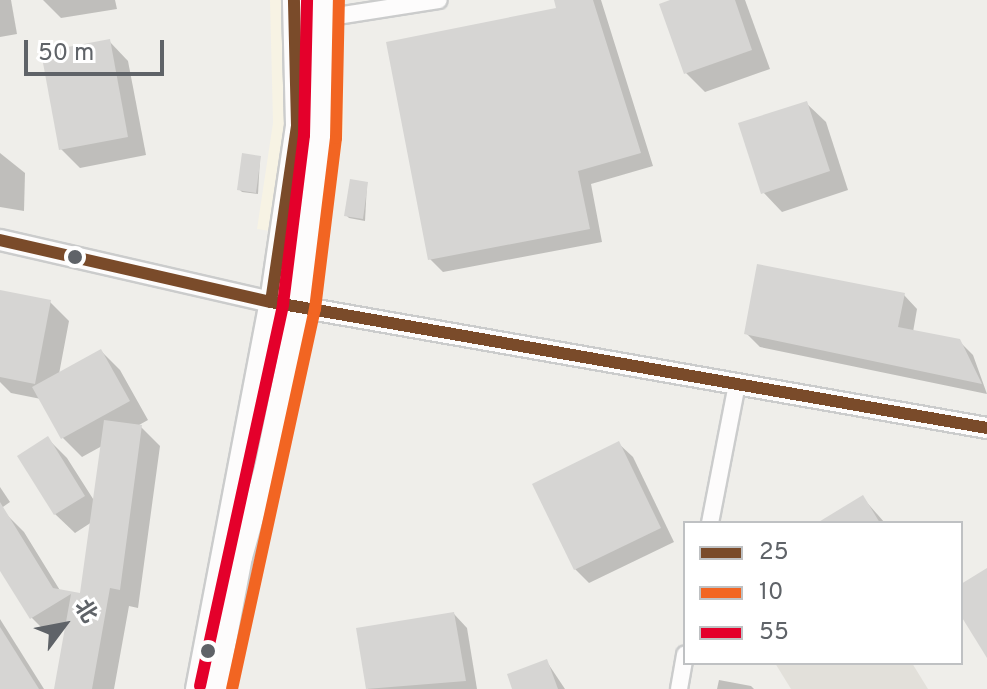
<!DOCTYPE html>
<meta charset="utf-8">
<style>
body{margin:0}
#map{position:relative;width:987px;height:689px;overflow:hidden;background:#efeeea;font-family:Overpass,"Noto Sans SC",sans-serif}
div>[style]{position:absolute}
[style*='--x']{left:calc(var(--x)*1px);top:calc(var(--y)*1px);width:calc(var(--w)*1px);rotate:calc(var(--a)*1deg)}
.commercial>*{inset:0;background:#f7f3e4}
.education>*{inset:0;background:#e2e0da}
.shadow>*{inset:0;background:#0003}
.building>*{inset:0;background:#d6d5d3}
.roads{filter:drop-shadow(2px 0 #cbcccc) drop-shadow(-2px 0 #cbcccc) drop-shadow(0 2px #cbcccc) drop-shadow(0 -2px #cbcccc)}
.minor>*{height:16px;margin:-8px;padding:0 8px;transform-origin:8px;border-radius:8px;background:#fdfcfc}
.tertiary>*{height:20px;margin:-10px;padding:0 10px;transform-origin:10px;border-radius:10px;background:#fdfcfc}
.secondary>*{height:22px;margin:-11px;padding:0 11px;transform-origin:11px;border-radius:11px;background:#fdfcfc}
.bus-1>*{height:12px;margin:-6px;padding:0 6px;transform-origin:6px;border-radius:6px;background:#7a4b2a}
.bus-2>*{height:12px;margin:-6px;padding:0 6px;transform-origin:6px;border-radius:6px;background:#f26522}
.bus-3>*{height:12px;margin:-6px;padding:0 6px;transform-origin:6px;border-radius:6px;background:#e4002b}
.dots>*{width:22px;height:22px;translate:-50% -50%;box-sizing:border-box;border:4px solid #fff;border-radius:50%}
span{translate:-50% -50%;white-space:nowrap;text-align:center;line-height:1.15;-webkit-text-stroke:8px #fff;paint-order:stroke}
.legend{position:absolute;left:683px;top:521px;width:280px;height:144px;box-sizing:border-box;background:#fff;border:2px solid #bfc1c3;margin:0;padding:10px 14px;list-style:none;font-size:24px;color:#5f6368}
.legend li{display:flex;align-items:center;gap:16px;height:40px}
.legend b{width:40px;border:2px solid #bfc1c3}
.north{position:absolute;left:24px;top:585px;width:80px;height:80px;-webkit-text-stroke:6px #fff;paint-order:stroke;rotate:58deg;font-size:22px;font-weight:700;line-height:32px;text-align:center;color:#5f6368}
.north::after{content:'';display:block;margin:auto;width:28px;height:36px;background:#5f6368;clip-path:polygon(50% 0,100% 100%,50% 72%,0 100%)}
.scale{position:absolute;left:24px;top:40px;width:140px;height:36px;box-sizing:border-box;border:4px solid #5f6368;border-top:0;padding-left:10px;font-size:24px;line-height:28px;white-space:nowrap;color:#5f6368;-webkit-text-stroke:6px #fff;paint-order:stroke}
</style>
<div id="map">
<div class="commercial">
<div style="clip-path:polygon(270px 0,342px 0,344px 128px,328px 240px,257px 229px,273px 123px)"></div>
</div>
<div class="education">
<div style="clip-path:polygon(775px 663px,912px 663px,928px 689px,791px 689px)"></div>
</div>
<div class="shadow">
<div style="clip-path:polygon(0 0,11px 0,17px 34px,0 37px)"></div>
<div style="clip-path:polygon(43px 0,115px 0,117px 9px,61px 18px)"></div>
<div style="clip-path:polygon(556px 0,601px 0,653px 166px,591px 184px,602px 242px,443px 272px,430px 259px,559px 10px)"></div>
<div style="clip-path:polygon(676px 0,745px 0,770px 69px,705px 92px,686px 73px)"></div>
<div style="clip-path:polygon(109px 41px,128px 61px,146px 155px,80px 168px,61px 149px)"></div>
<div style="clip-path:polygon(806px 103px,826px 122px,848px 190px,782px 212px,763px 192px)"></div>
<div style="clip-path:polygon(0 153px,25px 173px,24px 211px,0 207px)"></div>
<div style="clip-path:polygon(260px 158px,258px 194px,242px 192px,239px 189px)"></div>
<div style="clip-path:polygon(367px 184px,365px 221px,349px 218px,346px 215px)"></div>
<div style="clip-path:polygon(0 292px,50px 302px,69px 321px,59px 374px,101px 351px,120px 370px,148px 420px,139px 425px,160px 446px,138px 608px,129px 606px,114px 689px,56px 689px,67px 627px,51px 637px,32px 618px,0 567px,0 516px,5px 513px,24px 532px,61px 592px,82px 596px,92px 522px,75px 533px,55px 514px,48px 439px,67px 458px,95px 502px,102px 446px,82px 457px,63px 438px,41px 399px,11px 393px,0 382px)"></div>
<div style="clip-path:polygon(904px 295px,917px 309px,913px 332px,959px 341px,973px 355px,987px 394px,760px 347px,746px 333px)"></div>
<div style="clip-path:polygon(619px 444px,633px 457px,674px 542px,589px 583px,575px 569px)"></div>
<div style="clip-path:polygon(0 487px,10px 502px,0 509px)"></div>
<div style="clip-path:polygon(862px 497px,885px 523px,821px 523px)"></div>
<div style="clip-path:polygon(454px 614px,467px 628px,477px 689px,368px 689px,359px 629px)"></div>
<div style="clip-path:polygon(0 619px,44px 689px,0 689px)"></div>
<div style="clip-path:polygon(547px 662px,565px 689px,515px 689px)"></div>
<div style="clip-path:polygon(719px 680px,751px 686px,754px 689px,717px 689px)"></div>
</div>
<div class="building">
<div style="clip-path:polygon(554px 0,593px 0,641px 153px,578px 171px,590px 229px,428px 260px,386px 42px,556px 8px)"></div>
<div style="clip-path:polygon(670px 0,735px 0,752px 50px,684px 74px,659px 4px)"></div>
<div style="clip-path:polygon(110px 39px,128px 137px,59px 150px,41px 52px)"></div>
<div style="clip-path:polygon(807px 101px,830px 171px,761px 194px,738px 123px)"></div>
<div style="clip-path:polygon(242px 153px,261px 156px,256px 193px,237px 190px)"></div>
<div style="clip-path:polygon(350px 179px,368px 182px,363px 219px,344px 216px)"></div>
<div style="clip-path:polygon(757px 264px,905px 293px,898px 327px,960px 339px,982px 384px,744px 334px)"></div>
<div style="clip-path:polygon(0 290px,51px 300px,35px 384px,0 377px)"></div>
<div style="clip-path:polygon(101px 349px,130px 401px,61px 439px,32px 387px)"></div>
<div style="clip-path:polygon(104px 420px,142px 425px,120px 590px,110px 588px,92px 689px,54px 689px,71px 594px,30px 619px,0 571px,0 502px,53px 588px,80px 593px)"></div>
<div style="clip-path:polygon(48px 436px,85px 496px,54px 515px,17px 456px)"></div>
<div style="clip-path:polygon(619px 441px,661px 528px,574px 570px,532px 484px)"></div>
<div style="clip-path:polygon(863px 495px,880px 523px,817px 523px)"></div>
<div style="clip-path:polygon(987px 568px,987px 658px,961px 616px,961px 584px)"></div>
<div style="clip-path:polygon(454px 612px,466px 681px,366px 689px,356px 628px)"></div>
<div style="clip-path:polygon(0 627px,39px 689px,0 689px)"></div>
<div style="clip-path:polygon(547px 659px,558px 689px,512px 689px,507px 674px)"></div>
</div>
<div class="roads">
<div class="minor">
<div style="--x:324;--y:18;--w:116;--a:-8.9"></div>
<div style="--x:710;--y:523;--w:142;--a:-79"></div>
<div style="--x:679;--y:689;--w:35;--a:-80"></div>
</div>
<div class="tertiary">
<div style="--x:0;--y:240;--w:278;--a:12.9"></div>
<div style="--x:271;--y:302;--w:727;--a:9.98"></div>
</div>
<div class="secondary">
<div style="--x:197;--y:689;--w:394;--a:-79.2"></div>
<div style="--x:271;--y:302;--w:179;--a:-81.6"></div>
<div style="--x:297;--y:125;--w:125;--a:-91.4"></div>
<div style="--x:216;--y:689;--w:134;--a:-79.3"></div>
<div style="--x:241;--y:557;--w:92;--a:-74.3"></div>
<div style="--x:266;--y:468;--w:164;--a:-78.4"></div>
<div style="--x:299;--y:307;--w:172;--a:-83"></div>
<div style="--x:320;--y:136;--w:136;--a:-88.7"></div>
</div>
</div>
<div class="bus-1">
<div style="--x:0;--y:240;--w:278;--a:12.9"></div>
<div style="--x:271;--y:302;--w:727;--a:9.98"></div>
<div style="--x:271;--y:302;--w:179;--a:-81.6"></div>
<div style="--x:297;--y:125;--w:125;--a:-91.4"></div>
</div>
<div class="bus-2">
<div style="--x:232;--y:689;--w:389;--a:-77.7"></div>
<div style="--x:315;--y:309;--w:172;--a:-83"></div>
<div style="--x:336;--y:138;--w:138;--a:-88.8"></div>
</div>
<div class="bus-3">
<div style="--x:200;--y:686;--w:391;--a:-77.7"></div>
<div style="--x:283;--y:304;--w:170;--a:-82.9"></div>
<div style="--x:304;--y:135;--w:135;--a:-88.7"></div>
</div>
<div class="dots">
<div style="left:75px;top:257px;background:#5f6368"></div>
<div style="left:208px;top:651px;background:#5f6368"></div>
</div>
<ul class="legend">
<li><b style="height:10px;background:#7a4b2a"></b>25</li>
<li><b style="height:10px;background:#f26522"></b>10</li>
<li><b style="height:10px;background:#e4002b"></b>55</li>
</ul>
<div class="north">北</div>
<div class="scale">50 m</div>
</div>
